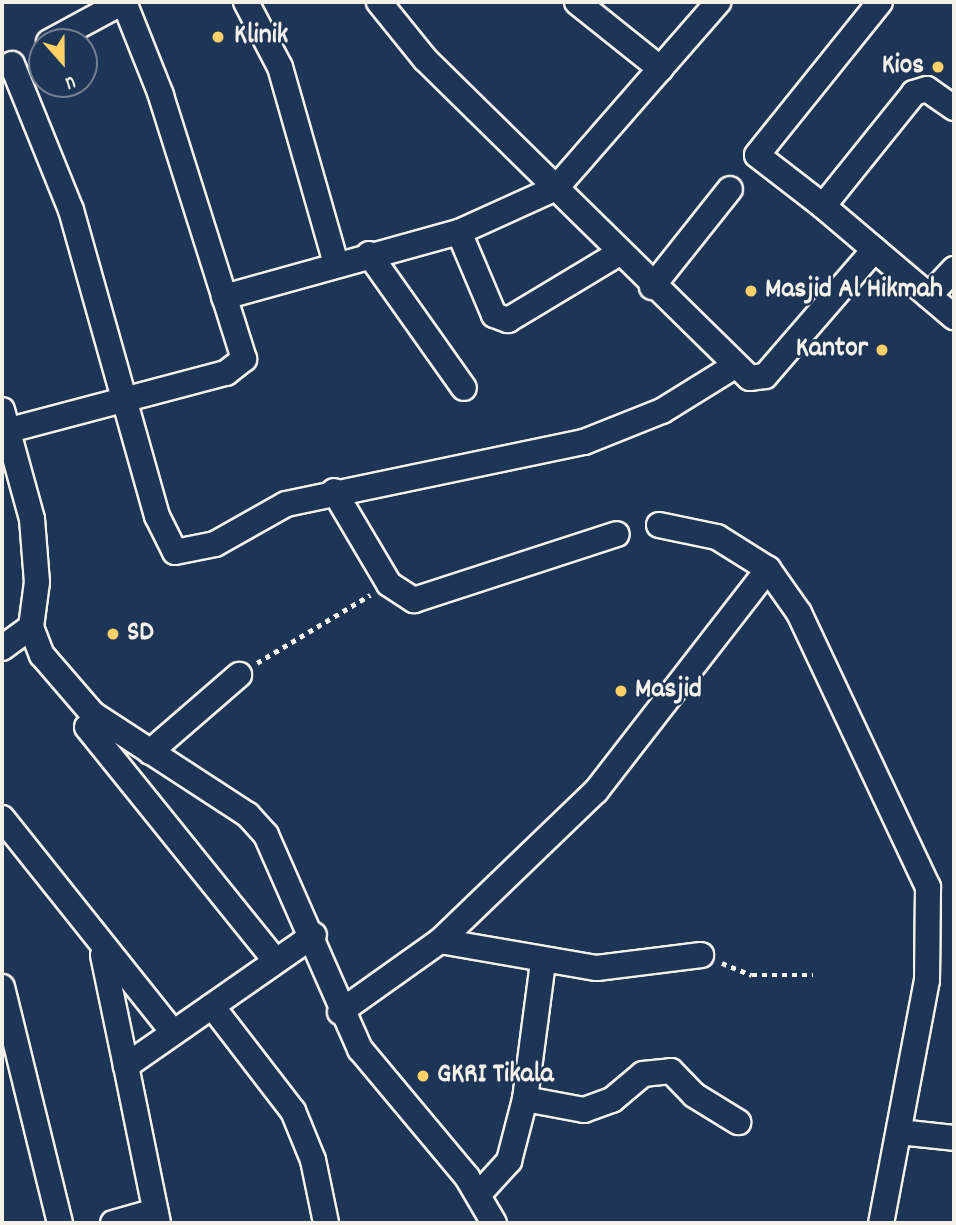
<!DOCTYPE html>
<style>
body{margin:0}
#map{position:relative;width:956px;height:1225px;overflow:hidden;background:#1d3557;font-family:Dekko,sans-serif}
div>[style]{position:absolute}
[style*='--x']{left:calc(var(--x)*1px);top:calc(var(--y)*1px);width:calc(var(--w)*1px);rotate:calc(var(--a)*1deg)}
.path>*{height:4.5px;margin-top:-2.25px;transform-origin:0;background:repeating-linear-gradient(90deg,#f4f1e8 0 5px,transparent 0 10px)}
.roads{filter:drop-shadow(2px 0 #f4f1e8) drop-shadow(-2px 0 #f4f1e8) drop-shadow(0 2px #f4f1e8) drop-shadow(0 -2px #f4f1e8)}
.minor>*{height:24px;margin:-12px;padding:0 12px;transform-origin:12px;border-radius:12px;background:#1d3557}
.dots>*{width:19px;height:19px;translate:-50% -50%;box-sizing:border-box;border:4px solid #1d3557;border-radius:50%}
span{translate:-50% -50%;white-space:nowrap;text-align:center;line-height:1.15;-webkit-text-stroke:5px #1d3557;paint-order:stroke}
.poi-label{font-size:28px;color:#f4f1e8;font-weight:700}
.left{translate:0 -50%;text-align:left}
.right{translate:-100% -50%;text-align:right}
.frame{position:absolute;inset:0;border:4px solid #f4f1e8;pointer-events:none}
.north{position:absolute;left:28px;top:28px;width:70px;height:70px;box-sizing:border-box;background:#1d3557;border:2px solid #738091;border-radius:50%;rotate:159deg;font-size:19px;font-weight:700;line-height:28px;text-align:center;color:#f4f1e8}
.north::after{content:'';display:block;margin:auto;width:24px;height:32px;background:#ffd166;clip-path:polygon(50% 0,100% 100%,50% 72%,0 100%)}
</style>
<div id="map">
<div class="path">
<div style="--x:257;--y:663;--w:132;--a:-31"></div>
<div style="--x:722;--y:963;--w:32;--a:22"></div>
<div style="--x:752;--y:975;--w:61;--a:0"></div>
</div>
<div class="roads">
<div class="minor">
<div style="--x:246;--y:2;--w:73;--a:62.4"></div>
<div style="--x:280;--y:67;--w:204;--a:74.1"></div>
<div style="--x:379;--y:2;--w:73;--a:51.1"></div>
<div style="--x:425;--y:59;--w:455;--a:44.5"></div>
<div style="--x:750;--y:378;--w:15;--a:-8"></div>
<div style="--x:765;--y:376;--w:167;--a:-49.1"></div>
<div style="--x:577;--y:2;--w:107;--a:38.6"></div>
<div style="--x:49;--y:42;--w:84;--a:-28.4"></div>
<div style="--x:12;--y:64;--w:157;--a:68"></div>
<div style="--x:71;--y:210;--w:318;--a:74.3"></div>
<div style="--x:157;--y:516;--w:40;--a:63.4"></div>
<div style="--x:175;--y:552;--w:41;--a:-11.3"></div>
<div style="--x:215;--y:544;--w:81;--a:-29.4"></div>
<div style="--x:286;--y:504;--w:304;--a:-11.8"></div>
<div style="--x:584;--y:442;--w:84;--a:-21.7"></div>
<div style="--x:662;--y:411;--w:84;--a:-31.8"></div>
<div style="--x:954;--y:108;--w:33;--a:-145"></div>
<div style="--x:927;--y:89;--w:14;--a:163"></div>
<div style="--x:914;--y:93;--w:145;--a:128.8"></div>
<div style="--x:823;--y:206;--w:172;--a:40.3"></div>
<div style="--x:823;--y:206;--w:83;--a:-142.3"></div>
<div style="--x:757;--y:155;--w:196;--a:-51.2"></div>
<div style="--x:459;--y:232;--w:90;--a:67.1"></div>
<div style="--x:494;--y:315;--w:15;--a:20"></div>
<div style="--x:508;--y:320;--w:128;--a:-31"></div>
<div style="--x:369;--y:254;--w:164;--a:54.7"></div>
<div style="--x:652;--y:287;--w:125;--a:-51.5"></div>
<div style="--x:929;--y:296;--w:37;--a:-47"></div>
<div style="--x:224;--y:297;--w:244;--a:-15.5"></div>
<div style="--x:459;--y:232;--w:107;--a:-24.4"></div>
<div style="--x:556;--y:188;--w:247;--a:-48.9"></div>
<div style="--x:2;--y:410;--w:113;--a:74.6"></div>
<div style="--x:32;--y:519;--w:63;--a:85.5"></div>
<div style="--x:37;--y:582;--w:45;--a:97.6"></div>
<div style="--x:31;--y:627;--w:30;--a:69"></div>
<div style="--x:42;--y:655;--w:78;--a:49.2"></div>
<div style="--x:93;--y:714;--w:185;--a:33.1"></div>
<div style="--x:248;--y:815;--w:27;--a:48"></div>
<div style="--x:266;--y:835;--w:234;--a:66.3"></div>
<div style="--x:360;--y:1049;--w:167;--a:50.1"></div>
<div style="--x:467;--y:1177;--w:53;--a:59.6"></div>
<div style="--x:2;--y:432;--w:232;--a:-14.8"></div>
<div style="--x:226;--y:373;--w:23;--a:-38"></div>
<div style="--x:244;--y:359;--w:277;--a:-107.5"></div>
<div style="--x:161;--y:95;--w:100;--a:-111.7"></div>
<div style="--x:334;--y:491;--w:108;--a:59.4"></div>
<div style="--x:389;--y:584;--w:30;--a:33"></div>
<div style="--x:414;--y:600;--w:213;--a:-18"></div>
<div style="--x:659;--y:525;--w:59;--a:11.7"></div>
<div style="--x:717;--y:537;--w:60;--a:32.1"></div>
<div style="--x:768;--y:569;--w:54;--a:54.8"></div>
<div style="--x:799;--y:613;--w:303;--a:64.8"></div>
<div style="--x:928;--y:887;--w:93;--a:90.6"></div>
<div style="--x:927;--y:980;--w:247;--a:100.7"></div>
<div style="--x:2;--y:648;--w:36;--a:-36"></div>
<div style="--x:87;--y:727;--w:299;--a:51.1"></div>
<div style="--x:150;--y:752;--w:118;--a:-40.9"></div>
<div style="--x:2;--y:818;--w:274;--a:51.4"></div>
<div style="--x:440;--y:941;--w:159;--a:9.8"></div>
<div style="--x:597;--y:968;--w:105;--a:-7.1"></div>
<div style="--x:103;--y:955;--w:113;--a:78.3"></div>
<div style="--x:2;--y:987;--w:243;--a:76.2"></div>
<div style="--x:212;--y:1006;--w:133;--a:52.4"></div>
<div style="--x:293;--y:1111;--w:53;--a:67.8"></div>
<div style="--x:313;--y:1160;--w:64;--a:78.3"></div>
<div style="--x:340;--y:1012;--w:123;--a:-35.4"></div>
<div style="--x:440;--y:941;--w:216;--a:-43.9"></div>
<div style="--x:596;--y:791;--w:281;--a:-52.2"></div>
<div style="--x:525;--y:1099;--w:60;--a:10.6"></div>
<div style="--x:584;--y:1110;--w:30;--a:-20"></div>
<div style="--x:612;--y:1100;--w:40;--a:-40"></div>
<div style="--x:643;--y:1074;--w:28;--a:-6"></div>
<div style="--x:671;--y:1071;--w:33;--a:46"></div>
<div style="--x:694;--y:1095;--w:52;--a:31.5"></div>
<div style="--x:899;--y:1132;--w:55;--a:6.2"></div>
<div style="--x:479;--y:1194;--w:45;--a:-47.7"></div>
<div style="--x:509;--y:1161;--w:64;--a:-75.5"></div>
<div style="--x:525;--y:1099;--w:138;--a:-82.5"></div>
<div style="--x:113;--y:1223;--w:44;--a:-15.9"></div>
<div style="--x:158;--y:1223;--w:160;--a:-101.5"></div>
<div style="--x:126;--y:1066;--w:229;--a:-34.9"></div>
</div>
</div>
<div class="dots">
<div style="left:218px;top:37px;background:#ffd166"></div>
<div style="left:938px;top:67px;background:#ffd166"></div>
<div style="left:751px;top:291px;background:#ffd166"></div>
<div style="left:882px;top:350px;background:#ffd166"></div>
<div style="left:113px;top:634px;background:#ffd166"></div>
<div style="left:621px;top:691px;background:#ffd166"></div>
<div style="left:423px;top:1076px;background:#ffd166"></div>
</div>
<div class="poi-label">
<span class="left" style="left:234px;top:37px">Klinik</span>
<span class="right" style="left:924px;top:67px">Kios</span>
<span class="left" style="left:765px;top:291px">Masjid Al Hikmah</span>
<span class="right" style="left:868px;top:350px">Kantor</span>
<span class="left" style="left:127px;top:634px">SD</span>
<span class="left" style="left:635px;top:691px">Masjid</span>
<span class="left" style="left:437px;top:1076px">GKRI Tikala</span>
</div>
<div class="frame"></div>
<div class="north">U</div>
</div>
